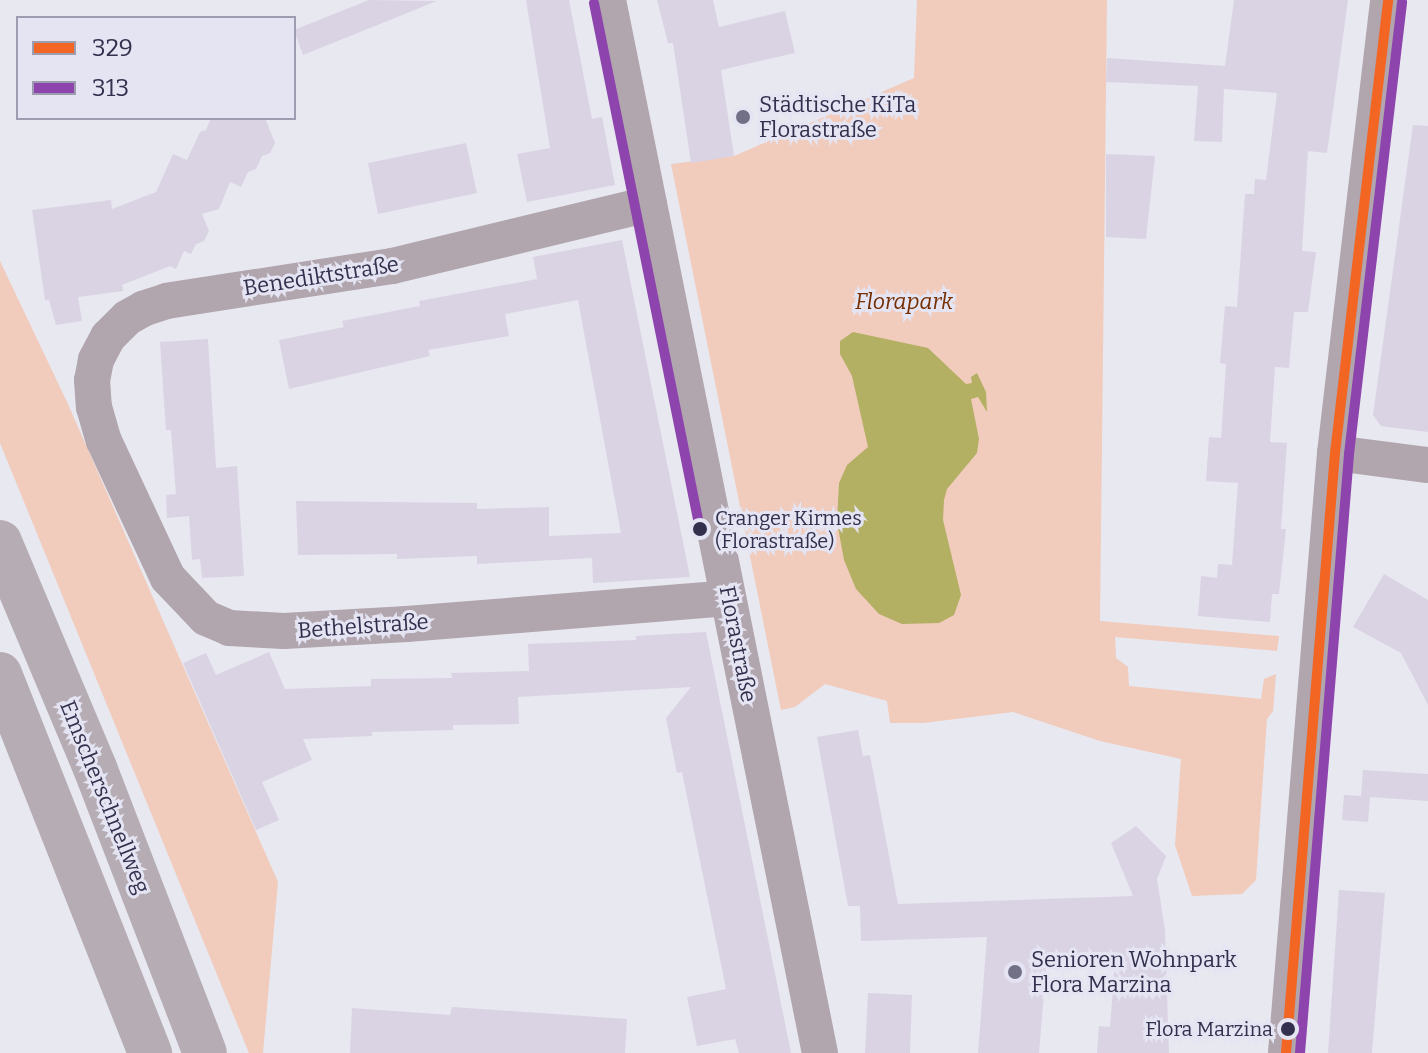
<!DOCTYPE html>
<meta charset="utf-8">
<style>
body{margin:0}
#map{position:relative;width:1428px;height:1053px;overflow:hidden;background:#e8e8f0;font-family:Bitter,serif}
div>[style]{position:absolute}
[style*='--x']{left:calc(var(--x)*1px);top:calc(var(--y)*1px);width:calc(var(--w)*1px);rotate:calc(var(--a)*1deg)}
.green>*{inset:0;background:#f1cbbc}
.water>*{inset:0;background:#b3af63}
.building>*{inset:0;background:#dad3e4}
.minor>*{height:36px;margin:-18px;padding:0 18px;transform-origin:18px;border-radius:18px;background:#b1a5ae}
.highway>*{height:44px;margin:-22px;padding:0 22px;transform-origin:22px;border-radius:22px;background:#b5acb4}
.bus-1>*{height:10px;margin:-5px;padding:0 5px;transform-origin:5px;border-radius:5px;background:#f26522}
.bus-2>*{height:10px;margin:-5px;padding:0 5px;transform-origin:5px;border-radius:5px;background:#8e44ad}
.dots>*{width:22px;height:22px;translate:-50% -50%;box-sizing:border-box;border:4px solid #e4e4f3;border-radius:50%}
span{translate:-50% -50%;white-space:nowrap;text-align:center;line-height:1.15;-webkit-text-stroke:6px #e4e4f3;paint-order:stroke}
.bus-label{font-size:20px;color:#32304d}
.left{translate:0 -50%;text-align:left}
.right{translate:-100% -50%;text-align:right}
.poi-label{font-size:22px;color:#32304d}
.street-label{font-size:22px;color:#32304d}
.park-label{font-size:22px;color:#762e00;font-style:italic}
.legend{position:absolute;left:16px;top:16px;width:280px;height:104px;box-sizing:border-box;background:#e4e4f3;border:2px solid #9d9cb1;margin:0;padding:10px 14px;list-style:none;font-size:24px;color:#32304d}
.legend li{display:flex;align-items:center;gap:16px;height:40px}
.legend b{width:40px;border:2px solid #9d9cb1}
</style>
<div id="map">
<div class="green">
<div style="clip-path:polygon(917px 0,1107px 0,1100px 621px,1279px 636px,1277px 651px,1115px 637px,1116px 658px,1128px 667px,1129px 686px,1261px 699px,1264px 679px,1276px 674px,1273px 711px,1267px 719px,1256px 880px,1242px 894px,1192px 896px,1175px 845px,1181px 759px,1100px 741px,1013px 712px,923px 723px,890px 723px,887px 701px,825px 684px,795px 707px,781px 710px,671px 164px,734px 156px,914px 78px)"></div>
<div style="clip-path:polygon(0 261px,67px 402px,278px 882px,263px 1053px,249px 1053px,0 443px)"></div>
</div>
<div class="water">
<div style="clip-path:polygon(853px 332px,928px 348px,966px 384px,972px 383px,971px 377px,977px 373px,986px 392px,987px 412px,978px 397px,971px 399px,979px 439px,977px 453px,947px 489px,944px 500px,943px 520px,961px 595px,954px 615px,939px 623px,902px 624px,879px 614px,856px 589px,844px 560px,837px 522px,839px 483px,847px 465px,868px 447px,852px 376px,840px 354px,840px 341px)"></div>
</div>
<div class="building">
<div style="clip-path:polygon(369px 0,437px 1px,303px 55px,294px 30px)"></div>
<div style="clip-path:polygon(526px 0,569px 0,592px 119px,602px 117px,615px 185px,527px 202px,517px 154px,550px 148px)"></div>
<div style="clip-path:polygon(657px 0,713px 0,719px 27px,785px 11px,795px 53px,721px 70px,734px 156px,691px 163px,673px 43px,668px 43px)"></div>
<div style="clip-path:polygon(1234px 0,1348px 0,1327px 153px,1308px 151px,1302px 251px,1316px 252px,1308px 312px,1294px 312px,1289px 368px,1275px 367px,1270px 442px,1287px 443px,1281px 529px,1286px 529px,1279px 594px,1272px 594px,1270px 622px,1198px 616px,1201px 576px,1217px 578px,1218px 564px,1232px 565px,1238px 483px,1206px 481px,1209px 437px,1221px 438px,1226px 364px,1220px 363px,1225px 306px,1237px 307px,1245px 194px,1254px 194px,1255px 179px,1266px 180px,1277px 93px,1224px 89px,1222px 142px,1194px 141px,1198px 86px,1106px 82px,1107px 58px,1225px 66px)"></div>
<div style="clip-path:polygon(211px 118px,265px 118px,275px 143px,270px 153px,262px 156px,256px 169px,248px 172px,241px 187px,230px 182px,219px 209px,202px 214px,209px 231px,204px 241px,196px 244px,191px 254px,184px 251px,176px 269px,170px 266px,122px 285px,123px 291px,78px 297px,82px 321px,56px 325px,49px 300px,45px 300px,32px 210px,111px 200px,112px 209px,156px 192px,173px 154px,187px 160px,200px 132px,206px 130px)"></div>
<div style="clip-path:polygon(1413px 125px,1428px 126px,1428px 432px,1381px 426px,1373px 415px)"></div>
<div style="clip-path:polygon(466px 143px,477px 193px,378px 214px,368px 163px)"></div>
<div style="clip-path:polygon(1106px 154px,1155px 156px,1146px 239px,1106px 237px)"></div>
<div style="clip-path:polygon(622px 240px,690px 577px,593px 583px,592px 558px,477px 564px,477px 556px,397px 559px,397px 554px,298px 555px,296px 501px,477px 503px,477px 509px,549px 507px,549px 536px,621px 533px,578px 300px,505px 314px,509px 336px,428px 350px,430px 356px,289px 389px,279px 340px,344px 327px,342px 321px,420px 306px,419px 301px,537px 279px,533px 257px)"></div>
<div style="clip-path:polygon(208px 339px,216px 468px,237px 466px,244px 576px,202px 578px,200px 559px,192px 560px,189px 516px,167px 518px,166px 495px,176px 494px,171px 430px,166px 430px,160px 342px)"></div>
<div style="clip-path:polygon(1384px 574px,1428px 600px,1428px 705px,1401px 653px,1353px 627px)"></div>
<div style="clip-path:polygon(706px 632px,791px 1053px,739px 1053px,735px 1039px,697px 1046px,687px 997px,726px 989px,682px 772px,677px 773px,666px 718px,691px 687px,518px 697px,519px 724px,453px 725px,453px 730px,372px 732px,372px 736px,303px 739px,312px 760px,262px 782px,279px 820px,256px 830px,183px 663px,206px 653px,216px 675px,269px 652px,285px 689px,371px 686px,371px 679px,452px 678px,451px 673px,529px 671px,528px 644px,636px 640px,636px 636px)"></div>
<div style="clip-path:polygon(858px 730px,863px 756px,870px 755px,898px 904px,1133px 896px,1111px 843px,1136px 826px,1166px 856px,1157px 879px,1165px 930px,1169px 1053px,1097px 1053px,1099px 1026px,1110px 1027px,1115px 962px,1053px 955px,1053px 958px,1047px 957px,1039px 1053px,978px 1053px,987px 937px,861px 941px,860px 906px,848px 906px,817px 737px)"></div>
<div style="clip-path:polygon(1363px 770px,1428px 774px,1428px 801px,1370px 797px,1368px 822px,1342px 820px,1344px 795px,1361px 796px)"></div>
<div style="clip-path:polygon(1339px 890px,1385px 893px,1372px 1053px,1328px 1053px)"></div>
<div style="clip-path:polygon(868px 993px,912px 995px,910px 1053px,865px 1053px)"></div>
<div style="clip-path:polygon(452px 1007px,627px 1019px,625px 1053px,350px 1053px,352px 1008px,450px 1015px)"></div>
</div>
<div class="minor">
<div style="--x:608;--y:0;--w:1074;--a:78.62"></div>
<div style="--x:649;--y:204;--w:264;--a:166.4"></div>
<div style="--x:392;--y:266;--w:228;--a:171.2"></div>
<div style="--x:167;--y:301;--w:25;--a:162"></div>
<div style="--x:143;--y:309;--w:18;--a:151"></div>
<div style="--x:127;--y:318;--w:27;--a:135"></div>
<div style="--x:108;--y:337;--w:26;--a:118"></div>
<div style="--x:96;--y:360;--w:20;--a:101"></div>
<div style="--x:92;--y:380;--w:27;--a:86"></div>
<div style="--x:94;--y:407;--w:35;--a:74"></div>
<div style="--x:104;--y:441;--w:151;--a:65"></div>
<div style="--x:168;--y:578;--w:55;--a:46.5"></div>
<div style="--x:206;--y:618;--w:25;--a:23"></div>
<div style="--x:229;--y:628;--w:55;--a:3.1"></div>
<div style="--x:284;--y:631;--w:123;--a:-3.3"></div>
<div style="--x:407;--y:624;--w:322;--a:-4.6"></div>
<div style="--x:1335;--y:453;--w:94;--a:7.4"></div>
<div style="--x:1286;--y:1053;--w:602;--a:-85.33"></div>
<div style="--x:1335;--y:453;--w:456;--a:-83.3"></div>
</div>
<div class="highway">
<div style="--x:0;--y:542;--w:245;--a:67.2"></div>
<div style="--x:95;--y:768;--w:305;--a:68.9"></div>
<div style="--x:0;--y:674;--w:408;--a:68.4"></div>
</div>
<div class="bus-1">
<div style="--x:1286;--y:1053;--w:602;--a:-85.33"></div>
<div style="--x:1335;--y:453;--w:456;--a:-83.3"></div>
</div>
<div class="bus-2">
<div style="--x:594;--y:3;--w:537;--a:78.61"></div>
<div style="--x:1300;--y:1053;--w:601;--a:-85.32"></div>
<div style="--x:1349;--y:454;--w:455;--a:-83.3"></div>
</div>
<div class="dots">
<div style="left:743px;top:117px;background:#727086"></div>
<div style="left:700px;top:529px;background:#32304d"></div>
<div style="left:1015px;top:972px;background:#727086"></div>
<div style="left:1288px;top:1029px;background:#32304d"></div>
</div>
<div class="bus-label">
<span class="left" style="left:715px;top:530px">Cranger Kirmes<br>(Florastraße)</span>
<span class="right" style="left:1273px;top:1029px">Flora Marzina</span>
</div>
<div class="poi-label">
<span class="left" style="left:759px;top:117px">Städtische KiTa<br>Florastraße</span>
<span class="left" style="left:1031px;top:972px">Senioren Wohnpark<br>Flora Marzina</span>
</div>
<div class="street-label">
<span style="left:321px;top:276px;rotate:-9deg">Benediktstraße</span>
<span style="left:363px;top:626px;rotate:-4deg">Bethelstraße</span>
<span style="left:738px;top:644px;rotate:79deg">Florastraße</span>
<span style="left:105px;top:797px;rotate:68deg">Emscherschnellweg</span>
</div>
<div class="park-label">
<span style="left:904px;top:302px">Florapark</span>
</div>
<ul class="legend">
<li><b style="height:10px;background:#f26522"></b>329</li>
<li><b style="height:10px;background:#8e44ad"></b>313</li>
</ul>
</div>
